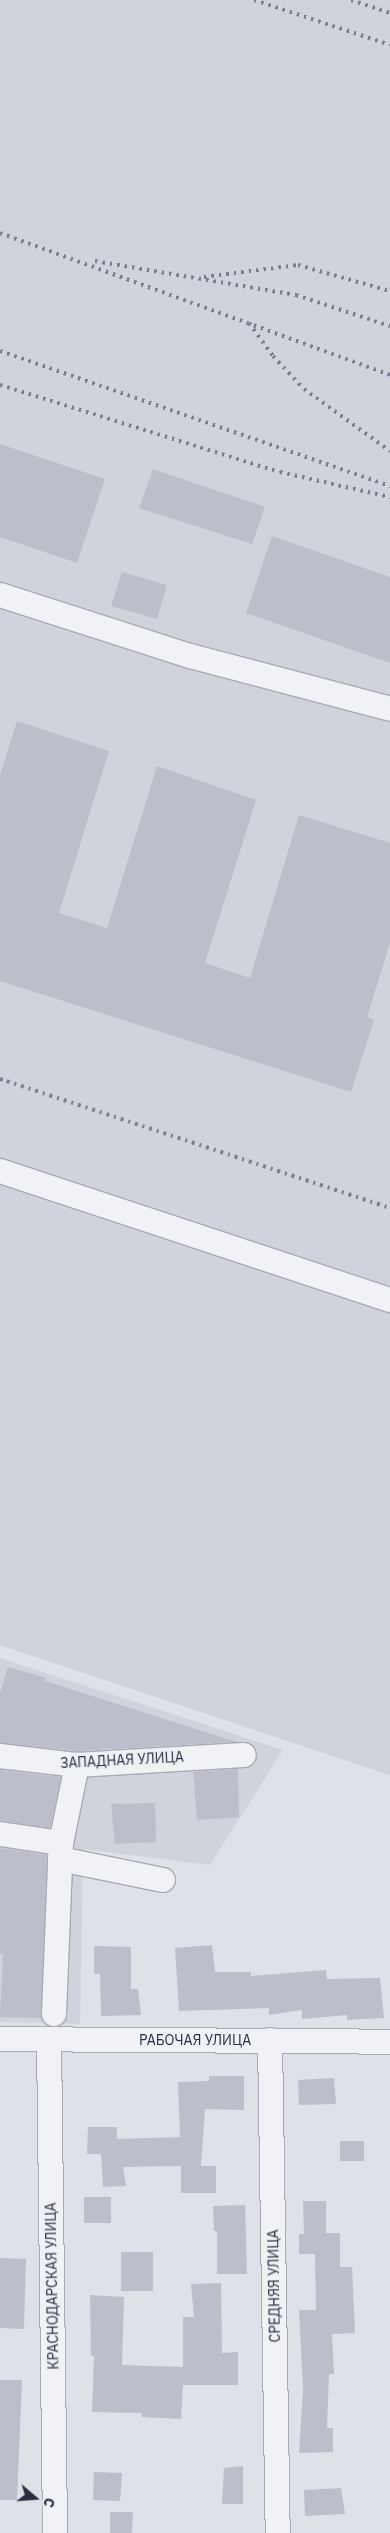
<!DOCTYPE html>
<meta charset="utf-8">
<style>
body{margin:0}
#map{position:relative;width:390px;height:2533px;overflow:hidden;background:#dee1e7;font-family:"IBM Plex Sans",sans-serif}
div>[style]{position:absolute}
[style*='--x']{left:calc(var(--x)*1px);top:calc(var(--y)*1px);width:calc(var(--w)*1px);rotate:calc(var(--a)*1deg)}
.built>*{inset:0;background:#d0d3dc}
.building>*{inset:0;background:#bcbfc9}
.roads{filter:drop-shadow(1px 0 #a7abb4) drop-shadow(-1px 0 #a7abb4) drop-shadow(0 1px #a7abb4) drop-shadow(0 -1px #a7abb4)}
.minor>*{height:24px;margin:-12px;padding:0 12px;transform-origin:12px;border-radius:12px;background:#f0f2f5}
.rail>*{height:4px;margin-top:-2px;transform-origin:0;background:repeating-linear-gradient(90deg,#787f8f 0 2.5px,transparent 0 7.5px)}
span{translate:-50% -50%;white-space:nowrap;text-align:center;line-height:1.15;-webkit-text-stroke:4px #edf0f4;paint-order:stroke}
.street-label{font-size:14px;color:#282e3d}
.north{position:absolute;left:10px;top:2473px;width:50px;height:50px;-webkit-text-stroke:4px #edf0f4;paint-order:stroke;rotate:108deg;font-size:14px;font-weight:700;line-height:20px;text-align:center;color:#282e3d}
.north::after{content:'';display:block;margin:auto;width:18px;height:22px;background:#282e3d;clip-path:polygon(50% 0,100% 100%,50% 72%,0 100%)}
</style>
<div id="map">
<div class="built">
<div style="clip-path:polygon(0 0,390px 0,390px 1775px,0 1645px)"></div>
<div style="clip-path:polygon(0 1658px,283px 1750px,210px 1865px,83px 1849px,80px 2024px,0 2022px)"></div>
</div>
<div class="building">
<div style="clip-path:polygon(0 444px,105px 479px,77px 563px,0 537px)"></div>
<div style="clip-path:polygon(153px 469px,265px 507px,252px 544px,139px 508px)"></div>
<div style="clip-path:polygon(272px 536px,390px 577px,390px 663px,246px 613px)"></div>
<div style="clip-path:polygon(122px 572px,167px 585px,157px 619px,111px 606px)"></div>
<div style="clip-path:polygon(17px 721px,109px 751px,59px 913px,107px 928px,157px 766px,256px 800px,205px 963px,250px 978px,299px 815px,390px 843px,390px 943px,367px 1017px,374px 1020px,351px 1092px,0 981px,0 775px)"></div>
<div style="clip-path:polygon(8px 1667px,46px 1678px,45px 1681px,237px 1742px,77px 1751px,0 1743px,0 1693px)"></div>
<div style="clip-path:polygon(238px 1769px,239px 1817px,197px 1820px,193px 1772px)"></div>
<div style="clip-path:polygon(0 1770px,61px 1777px,50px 1828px,0 1821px)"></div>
<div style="clip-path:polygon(155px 1803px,156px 1842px,115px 1844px,111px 1804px)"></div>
<div style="clip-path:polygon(0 1848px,47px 1855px,41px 2018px,0 2017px,3px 1954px,0 1954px)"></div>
<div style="clip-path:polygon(212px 1945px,215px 1972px,251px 1972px,251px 1976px,326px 1970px,327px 1979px,380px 1978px,384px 2018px,347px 2020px,347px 2015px,302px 2019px,302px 2010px,269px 2015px,269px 2008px,179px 2011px,175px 1948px)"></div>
<div style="clip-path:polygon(94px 1946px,131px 1947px,131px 1989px,138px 1989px,141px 2015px,101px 2016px,100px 1974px,94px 1974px)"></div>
<div style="clip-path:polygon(209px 2076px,244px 2076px,244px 2110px,205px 2109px,201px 2166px,216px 2166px,216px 2193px,181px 2193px,181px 2166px,123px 2167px,126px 2186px,103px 2187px,101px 2154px,87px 2154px,88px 2127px,117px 2127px,117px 2139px,180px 2137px,178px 2082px,209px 2081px)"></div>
<div style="clip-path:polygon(334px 2078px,336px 2104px,299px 2105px,298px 2080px)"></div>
<div style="clip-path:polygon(340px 2141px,364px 2141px,364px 2161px,340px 2161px)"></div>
<div style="clip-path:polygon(84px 2197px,111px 2197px,111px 2223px,84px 2223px)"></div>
<div style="clip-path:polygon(303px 2201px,326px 2201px,326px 2233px,340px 2233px,340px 2267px,352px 2267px,355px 2333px,332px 2334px,334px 2374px,329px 2374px,327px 2428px,333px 2428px,333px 2452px,299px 2453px,303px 2388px,299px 2310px,316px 2310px,315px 2254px,299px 2254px,299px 2234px,304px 2234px)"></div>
<div style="clip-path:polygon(245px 2205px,247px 2274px,217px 2274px,217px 2231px,214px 2231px,213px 2206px)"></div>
<div style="clip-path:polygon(121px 2252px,153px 2252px,153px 2291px,121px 2291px)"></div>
<div style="clip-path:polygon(0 2258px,26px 2259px,24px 2329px,0 2328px)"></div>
<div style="clip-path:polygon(221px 2283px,222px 2353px,238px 2352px,238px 2385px,183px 2385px,181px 2419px,141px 2417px,142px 2413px,92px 2412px,94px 2356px,91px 2356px,90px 2295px,124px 2297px,122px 2365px,183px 2367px,183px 2317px,194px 2317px,191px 2284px)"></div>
<div style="clip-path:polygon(0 2380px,22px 2380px,17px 2500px,0 2500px)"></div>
<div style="clip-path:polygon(243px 2466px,243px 2504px,222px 2504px,224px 2468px)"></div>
<div style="clip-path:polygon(94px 2472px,122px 2473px,120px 2501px,93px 2500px)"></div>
<div style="clip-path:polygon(341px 2488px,345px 2514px,305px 2516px,304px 2490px)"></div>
<div style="clip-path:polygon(110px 2512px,133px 2512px,132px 2533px,110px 2533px)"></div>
</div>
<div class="roads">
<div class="minor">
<div style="--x:0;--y:595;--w:200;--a:17.8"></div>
<div style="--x:190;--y:656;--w:207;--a:14.8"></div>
<div style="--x:0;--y:1171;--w:411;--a:18.3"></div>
<div style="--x:0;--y:1756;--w:78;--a:6.7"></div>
<div style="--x:77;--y:1765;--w:167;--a:-3.4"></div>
<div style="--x:0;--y:1834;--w:62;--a:8.4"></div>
<div style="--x:61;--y:1843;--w:80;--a:-78.4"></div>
<div style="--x:60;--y:1859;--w:105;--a:11.5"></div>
<div style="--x:54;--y:2014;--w:171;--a:-87.7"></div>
<div style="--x:0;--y:2039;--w:390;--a:0.4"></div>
<div style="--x:49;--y:2039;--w:494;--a:89.3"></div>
<div style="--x:270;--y:2040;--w:493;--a:89.1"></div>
</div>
</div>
<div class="rail">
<div style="--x:254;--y:0;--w:143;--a:18.3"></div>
<div style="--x:351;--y:0;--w:41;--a:18.4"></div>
<div style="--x:0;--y:233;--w:415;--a:20"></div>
<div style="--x:95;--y:261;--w:204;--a:9.6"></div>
<div style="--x:296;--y:295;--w:99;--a:18.3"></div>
<div style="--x:204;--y:277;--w:95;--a:-7.3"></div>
<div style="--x:298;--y:265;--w:96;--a:15.8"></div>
<div style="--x:249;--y:323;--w:41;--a:54"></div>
<div style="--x:273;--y:356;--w:45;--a:46.8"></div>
<div style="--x:304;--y:389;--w:106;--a:35.8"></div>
<div style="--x:0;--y:351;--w:413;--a:19.1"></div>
<div style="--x:0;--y:385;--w:293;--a:17.3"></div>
<div style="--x:280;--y:472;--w:113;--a:12.8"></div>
<div style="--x:0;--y:1079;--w:411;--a:18.3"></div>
</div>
<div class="street-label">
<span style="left:122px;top:1760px;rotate:-3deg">ЗАПАДНАЯ УЛИЦА</span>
<span style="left:195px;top:2040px">РАБОЧАЯ УЛИЦА</span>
<span style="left:52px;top:2286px;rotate:-91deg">КРАСНОДАРСКАЯ УЛИЦА</span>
<span style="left:274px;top:2286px;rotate:-91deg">СРЕДНЯЯ УЛИЦА</span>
</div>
<div class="north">С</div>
</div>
